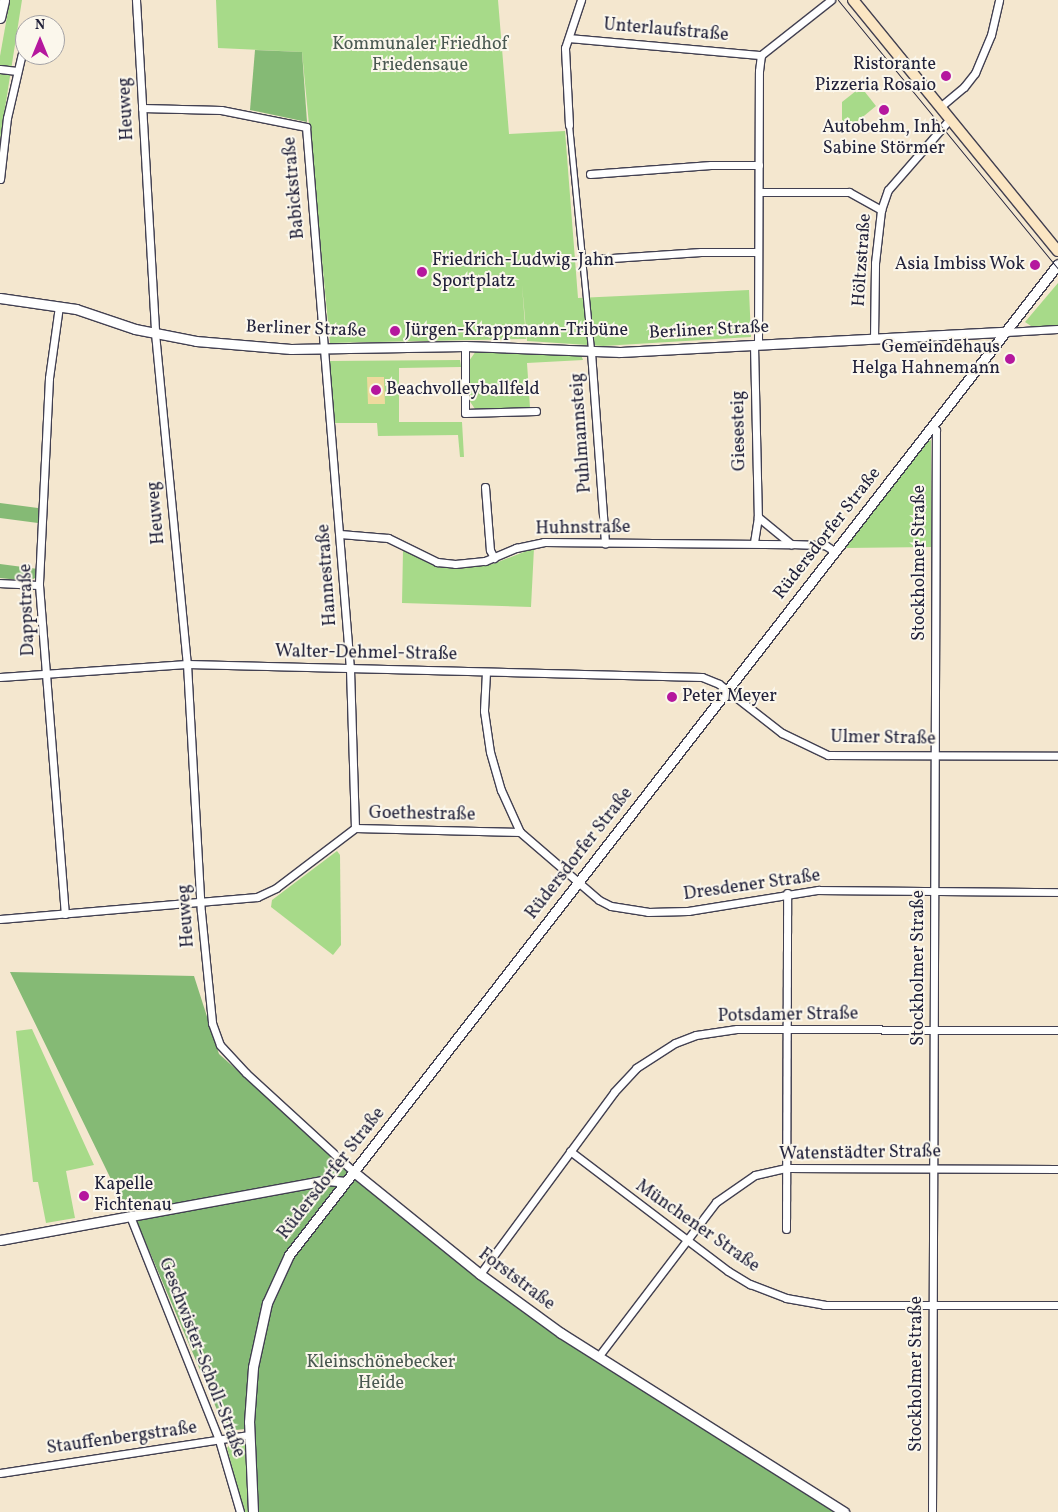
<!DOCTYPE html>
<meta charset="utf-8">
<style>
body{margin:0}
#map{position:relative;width:1058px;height:1512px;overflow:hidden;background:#f4e7cf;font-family:Vollkorn,serif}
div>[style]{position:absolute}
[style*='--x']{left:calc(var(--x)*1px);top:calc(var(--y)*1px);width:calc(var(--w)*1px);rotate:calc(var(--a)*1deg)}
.green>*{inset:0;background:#a7da89}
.forest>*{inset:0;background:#85ba75}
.sand>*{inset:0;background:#eeda9e}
.roads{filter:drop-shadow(1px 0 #424051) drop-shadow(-1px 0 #424051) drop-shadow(0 1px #424051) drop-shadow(0 -1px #424051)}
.pedestrian>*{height:5px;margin:-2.5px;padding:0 2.5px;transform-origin:2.5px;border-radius:2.5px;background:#fff}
.minor>*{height:7px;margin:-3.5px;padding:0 3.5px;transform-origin:3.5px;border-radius:3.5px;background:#fff}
.tertiary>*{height:9px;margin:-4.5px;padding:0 4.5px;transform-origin:4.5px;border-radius:4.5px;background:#fff}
.secondary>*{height:10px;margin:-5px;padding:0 5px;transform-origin:5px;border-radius:5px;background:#fbe6c3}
.tram>*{height:1px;margin:-0.5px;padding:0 0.5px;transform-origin:0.5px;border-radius:0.5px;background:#22223b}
.dots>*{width:14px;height:14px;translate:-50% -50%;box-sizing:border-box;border:2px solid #fbf7ec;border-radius:50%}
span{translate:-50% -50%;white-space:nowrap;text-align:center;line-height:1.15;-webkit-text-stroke:4px #fbf7ec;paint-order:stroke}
.street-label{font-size:18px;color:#22223b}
.park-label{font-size:18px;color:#4a5952}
.poi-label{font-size:18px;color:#22223b}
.right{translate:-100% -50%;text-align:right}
.left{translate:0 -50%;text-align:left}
.north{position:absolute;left:15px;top:15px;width:50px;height:50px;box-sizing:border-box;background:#fbf7ec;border:1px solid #a4a2a5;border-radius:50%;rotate:0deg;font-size:14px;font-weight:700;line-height:20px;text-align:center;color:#22223b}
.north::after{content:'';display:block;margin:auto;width:18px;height:22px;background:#b5179e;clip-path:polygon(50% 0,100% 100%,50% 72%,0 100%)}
</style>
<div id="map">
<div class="green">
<div style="clip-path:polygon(10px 0,22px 0,0 140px,0 56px)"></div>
<div style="clip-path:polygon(216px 0,498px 0,509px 134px,565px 131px,578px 298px,749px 290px,751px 337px,603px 346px,527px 341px,522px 285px,526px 339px,330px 343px,302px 52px,218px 48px)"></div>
<div style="clip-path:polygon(861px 87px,876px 106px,853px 125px,842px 125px,842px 102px)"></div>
<div style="clip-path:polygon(1058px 283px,1058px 328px,1034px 328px,1025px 322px)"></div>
<div style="clip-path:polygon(476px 351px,581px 355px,583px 360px,527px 363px,530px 408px,475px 409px,469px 400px,469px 361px)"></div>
<div style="clip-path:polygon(460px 360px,461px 367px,399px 368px,399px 422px,462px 422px,464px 457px,460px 457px,458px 435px,378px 436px,377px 423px,335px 423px,329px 361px)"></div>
<div style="clip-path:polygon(931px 440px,931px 547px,845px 548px,927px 442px)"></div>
<div style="clip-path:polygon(534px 548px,531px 607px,402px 603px,403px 550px,439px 567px,457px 569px,493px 564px)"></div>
<div style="clip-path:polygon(337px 851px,340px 855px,341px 945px,333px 955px,271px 907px,272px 900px)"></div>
<div style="clip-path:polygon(32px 1029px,94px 1165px,66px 1171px,75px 1218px,46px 1223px,38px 1182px,33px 1182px,16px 1031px)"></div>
<div style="clip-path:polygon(241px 1441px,245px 1445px,249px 1512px,244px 1512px,227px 1448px,231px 1443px)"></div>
</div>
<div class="forest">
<div style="clip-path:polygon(255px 50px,302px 52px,307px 122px,250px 110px)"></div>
<div style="clip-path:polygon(0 503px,38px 508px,38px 523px,0 518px)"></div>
<div style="clip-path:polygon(0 564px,38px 569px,35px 578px,29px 581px,0 578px)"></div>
<div style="clip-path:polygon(10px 972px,194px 976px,219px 1054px,399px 1214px,546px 1327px,837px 1512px,259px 1512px,255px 1428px,226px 1431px,137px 1222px,126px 1210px)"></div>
</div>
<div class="sand">
<div style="clip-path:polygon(367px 377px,384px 377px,385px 404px,368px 404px)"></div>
</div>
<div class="roads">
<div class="pedestrian">
<div style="--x:569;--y:125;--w:227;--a:84.4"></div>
</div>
<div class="minor">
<div style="--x:136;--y:0;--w:334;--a:86.7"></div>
<div style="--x:155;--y:333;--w:333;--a:84.5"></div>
<div style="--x:187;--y:664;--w:248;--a:86.8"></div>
<div style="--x:201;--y:912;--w:112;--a:84.3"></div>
<div style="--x:212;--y:1023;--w:23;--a:70"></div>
<div style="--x:220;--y:1045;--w:38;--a:47"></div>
<div style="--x:246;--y:1073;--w:147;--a:42.5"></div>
<div style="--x:569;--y:38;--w:193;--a:5.1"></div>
<div style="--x:0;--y:69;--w:17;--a:7"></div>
<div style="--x:940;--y:107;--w:31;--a:-40"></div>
<div style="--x:964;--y:87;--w:18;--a:-52"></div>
<div style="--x:975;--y:73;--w:41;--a:-67.2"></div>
<div style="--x:991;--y:35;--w:36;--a:-77"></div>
<div style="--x:142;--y:108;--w:79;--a:1.5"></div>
<div style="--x:221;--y:110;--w:87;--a:11.3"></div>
<div style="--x:306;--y:127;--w:544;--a:85.36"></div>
<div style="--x:350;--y:669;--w:159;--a:88.2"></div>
<div style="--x:569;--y:125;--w:77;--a:-93"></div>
<div style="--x:565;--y:48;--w:51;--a:-71.6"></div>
<div style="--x:590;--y:174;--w:121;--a:-4.3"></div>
<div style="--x:711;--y:165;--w:48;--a:0"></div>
<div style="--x:0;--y:179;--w:61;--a:-83.5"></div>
<div style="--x:7;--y:118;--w:67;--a:-77"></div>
<div style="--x:759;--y:192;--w:90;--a:0"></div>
<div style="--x:849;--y:192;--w:37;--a:29"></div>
<div style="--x:597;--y:259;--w:104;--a:-3.9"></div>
<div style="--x:701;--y:252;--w:57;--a:0"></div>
<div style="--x:59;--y:306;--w:73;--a:97.9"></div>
<div style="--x:49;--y:378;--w:207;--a:92.8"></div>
<div style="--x:39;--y:585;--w:330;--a:85.5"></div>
<div style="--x:1005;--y:332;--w:53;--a:-3.2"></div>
<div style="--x:874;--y:338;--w:75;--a:-89.2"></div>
<div style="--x:875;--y:263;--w:53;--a:-83.5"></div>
<div style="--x:881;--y:210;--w:21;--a:-71"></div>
<div style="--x:888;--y:190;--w:94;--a:-48.9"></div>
<div style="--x:754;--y:345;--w:172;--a:88.7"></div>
<div style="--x:758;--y:517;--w:26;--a:99"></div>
<div style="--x:758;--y:345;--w:274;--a:-89.8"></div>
<div style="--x:759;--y:71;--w:16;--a:-83"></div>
<div style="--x:761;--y:55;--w:89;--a:-38.2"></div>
<div style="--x:465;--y:346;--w:67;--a:90"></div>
<div style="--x:465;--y:413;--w:71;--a:-1.6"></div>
<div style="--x:591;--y:352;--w:192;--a:85.8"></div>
<div style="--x:485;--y:487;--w:63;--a:85.5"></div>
<div style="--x:490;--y:550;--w:9;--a:63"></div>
<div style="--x:758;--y:517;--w:43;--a:39.3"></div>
<div style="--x:340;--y:534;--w:48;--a:4.8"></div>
<div style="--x:388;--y:538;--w:55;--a:26.1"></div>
<div style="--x:437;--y:562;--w:18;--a:6"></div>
<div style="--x:455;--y:564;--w:30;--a:-6"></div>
<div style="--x:485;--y:561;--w:34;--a:-23"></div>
<div style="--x:516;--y:548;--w:29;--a:-12"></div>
<div style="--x:544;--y:542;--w:247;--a:0.5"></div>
<div style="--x:791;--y:544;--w:34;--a:2"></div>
<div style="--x:825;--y:545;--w:11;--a:34"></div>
<div style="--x:0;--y:583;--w:39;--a:3"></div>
<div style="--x:486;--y:672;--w:39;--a:93"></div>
<div style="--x:484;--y:711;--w:41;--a:81.7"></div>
<div style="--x:490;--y:752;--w:40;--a:74"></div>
<div style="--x:501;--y:790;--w:46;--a:65.7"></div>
<div style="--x:0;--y:677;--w:187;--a:-4"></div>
<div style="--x:187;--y:664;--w:515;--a:1.45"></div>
<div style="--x:702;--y:677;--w:18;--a:22"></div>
<div style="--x:719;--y:684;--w:80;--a:37.9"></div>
<div style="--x:782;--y:733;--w:51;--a:25.6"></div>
<div style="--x:828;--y:755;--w:230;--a:0.2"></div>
<div style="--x:0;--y:919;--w:258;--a:-4.9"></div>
<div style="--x:257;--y:897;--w:21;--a:-25"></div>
<div style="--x:276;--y:888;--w:99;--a:-37.2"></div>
<div style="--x:355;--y:828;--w:165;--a:1.4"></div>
<div style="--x:520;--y:832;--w:104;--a:40.7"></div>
<div style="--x:599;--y:900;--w:13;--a:27"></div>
<div style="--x:611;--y:906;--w:37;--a:9"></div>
<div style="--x:648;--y:912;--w:40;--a:-1.4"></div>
<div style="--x:688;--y:911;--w:132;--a:-9.2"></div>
<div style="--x:818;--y:890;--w:240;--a:0.5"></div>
<div style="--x:570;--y:1151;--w:198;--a:37.2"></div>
<div style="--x:728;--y:1271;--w:26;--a:31"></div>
<div style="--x:750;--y:1284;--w:39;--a:21"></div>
<div style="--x:786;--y:1298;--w:39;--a:10"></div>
<div style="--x:824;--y:1305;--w:234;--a:0"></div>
<div style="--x:130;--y:1216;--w:241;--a:68.3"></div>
<div style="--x:219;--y:1440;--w:75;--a:73.7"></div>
<div style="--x:786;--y:1229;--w:336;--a:-89.8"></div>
<div style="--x:480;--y:1274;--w:226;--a:-53.6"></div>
<div style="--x:614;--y:1092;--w:33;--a:-47"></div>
<div style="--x:636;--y:1068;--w:46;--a:-32.7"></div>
<div style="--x:675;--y:1043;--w:22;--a:-21"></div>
<div style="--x:696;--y:1035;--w:41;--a:-8.3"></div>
<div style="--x:737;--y:1029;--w:321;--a:0.2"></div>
<div style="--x:598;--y:1357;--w:195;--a:-52.7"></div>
<div style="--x:716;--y:1202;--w:47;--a:-34.7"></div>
<div style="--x:755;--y:1175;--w:32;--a:-13"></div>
<div style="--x:786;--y:1168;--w:272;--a:0.2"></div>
<div style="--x:0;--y:1473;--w:252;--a:-8.7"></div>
<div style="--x:932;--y:1512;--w:1082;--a:-89.79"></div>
<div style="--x:936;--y:430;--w:5;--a:-143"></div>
</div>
<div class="tertiary">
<div style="--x:0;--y:18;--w:18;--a:-77"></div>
<div style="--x:0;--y:298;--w:77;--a:8.2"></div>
<div style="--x:76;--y:309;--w:62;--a:18.7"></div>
<div style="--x:135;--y:329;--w:62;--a:11.1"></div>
<div style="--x:196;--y:341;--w:95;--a:4.8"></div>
<div style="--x:291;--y:349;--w:174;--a:-1"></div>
<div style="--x:465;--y:346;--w:155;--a:2.2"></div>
<div style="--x:620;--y:352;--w:386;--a:-3"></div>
<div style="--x:354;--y:1172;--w:162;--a:39"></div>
<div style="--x:480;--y:1274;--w:100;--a:36.1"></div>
<div style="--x:561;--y:1333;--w:335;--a:32.3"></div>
<div style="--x:0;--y:1240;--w:332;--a:-10.4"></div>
<div style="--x:327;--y:1180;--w:18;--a:6"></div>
<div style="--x:253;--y:1512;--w:90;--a:-92.5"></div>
<div style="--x:249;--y:1422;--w:55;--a:-85.8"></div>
<div style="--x:253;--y:1367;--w:66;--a:-77.7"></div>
<div style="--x:267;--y:1303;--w:53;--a:-65.4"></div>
<div style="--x:289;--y:1255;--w:1254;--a:-52.19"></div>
</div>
<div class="secondary">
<div style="--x:853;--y:0;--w:324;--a:50.8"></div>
</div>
</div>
<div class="tram">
<div style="--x:838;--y:0;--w:348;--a:50.7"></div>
</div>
<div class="dots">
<div style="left:946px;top:76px;background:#b5179e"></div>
<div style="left:884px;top:110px;background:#b5179e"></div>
<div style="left:1035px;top:265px;background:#b5179e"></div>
<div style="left:422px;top:272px;background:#b5179e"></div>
<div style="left:395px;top:331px;background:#b5179e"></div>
<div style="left:1010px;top:359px;background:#b5179e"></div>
<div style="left:376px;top:390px;background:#b5179e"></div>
<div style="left:672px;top:697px;background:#b5179e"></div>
<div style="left:84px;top:1196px;background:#b5179e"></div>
</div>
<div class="street-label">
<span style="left:666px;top:31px;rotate:5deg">Unterlaufstraße</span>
<span style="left:127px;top:109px;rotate:-93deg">Heuweg</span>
<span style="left:295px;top:188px;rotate:-95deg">Babickstraße</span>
<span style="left:863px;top:260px;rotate:-86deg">Höltzstraße</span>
<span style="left:306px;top:330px;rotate:2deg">Berliner Straße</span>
<span style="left:709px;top:331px;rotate:-3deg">Berliner Straße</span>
<span style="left:740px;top:431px;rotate:-91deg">Giesesteig</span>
<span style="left:582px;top:433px;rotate:-94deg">Puhlmannsteig</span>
<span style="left:157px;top:513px;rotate:-95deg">Heuweg</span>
<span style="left:583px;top:529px;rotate:-1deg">Huhnstraße</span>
<span style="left:828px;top:534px;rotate:-52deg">Rüdersdorfer Straße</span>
<span style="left:920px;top:563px;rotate:-90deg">Stockholmer Straße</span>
<span style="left:328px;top:575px;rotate:-94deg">Hannestraße</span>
<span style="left:28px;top:610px;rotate:-92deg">Dappstraße</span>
<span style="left:366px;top:654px;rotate:1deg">Walter-Dehmel-Straße</span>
<span style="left:883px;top:739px;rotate:1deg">Ulmer Straße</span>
<span style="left:422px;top:815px;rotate:1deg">Goethestraße</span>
<span style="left:580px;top:854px;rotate:-52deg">Rüdersdorfer Straße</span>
<span style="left:752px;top:886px;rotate:-8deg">Dresdener Straße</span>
<span style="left:187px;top:916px;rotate:-94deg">Heuweg</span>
<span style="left:919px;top:968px;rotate:-90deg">Stockholmer Straße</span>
<span style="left:788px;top:1016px;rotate:-1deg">Potsdamer Straße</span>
<span style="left:860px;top:1154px;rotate:-1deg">Watenstädter Straße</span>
<span style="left:332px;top:1174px;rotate:-52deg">Rüdersdorfer Straße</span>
<span style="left:697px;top:1227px;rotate:35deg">Münchener Straße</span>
<span style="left:516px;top:1280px;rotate:37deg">Forststraße</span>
<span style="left:201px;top:1358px;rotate:69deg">Geschwister-Scholl-Straße</span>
<span style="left:917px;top:1374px;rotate:-90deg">Stockholmer Straße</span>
<span style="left:122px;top:1439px;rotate:-8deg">Stauffenbergstraße</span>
</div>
<div class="park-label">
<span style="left:420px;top:56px">Kommunaler Friedhof<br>Friedensaue</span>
<span style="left:381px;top:1374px">Kleinschönebecker<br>Heide</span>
</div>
<div class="poi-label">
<span class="right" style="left:936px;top:76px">Ristorante<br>Pizzeria Rosaio</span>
<span style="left:884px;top:139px">Autobehm, Inh.<br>Sabine Störmer</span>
<span class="left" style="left:432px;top:272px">Friedrich-Ludwig-Jahn<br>Sportplatz</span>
<span class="right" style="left:1025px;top:265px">Asia Imbiss Wok</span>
<span class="left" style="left:405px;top:331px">Jürgen-Krappmann-Tribüne</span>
<span class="right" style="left:1000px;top:359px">Gemeindehaus<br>Helga Hahnemann</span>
<span class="left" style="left:386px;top:390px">Beachvolleyballfeld</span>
<span class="left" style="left:682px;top:697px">Peter Meyer</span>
<span class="left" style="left:94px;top:1196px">Kapelle<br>Fichtenau</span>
</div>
<div class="north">N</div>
</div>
